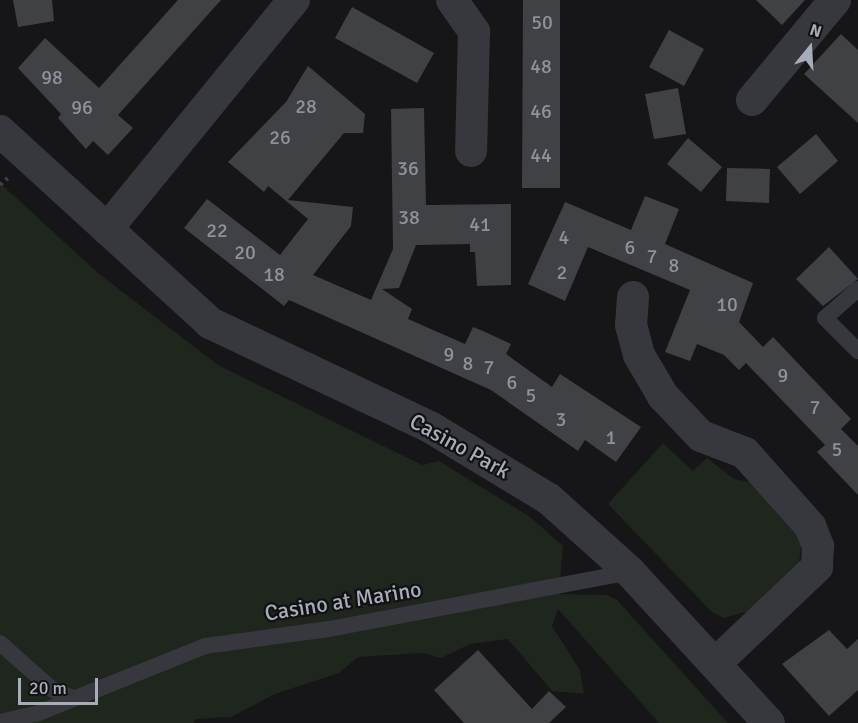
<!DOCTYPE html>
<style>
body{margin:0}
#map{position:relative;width:858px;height:723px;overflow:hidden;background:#161618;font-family:Signika,sans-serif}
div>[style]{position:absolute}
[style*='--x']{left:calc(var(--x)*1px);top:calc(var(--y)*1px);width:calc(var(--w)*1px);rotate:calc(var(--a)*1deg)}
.green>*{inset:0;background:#1e261e}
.building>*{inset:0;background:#404145}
.path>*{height:4px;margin-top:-2px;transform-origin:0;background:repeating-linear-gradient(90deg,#3c3f44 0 3px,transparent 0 7.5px)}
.service>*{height:16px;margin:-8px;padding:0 8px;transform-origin:8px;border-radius:8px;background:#37383d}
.minor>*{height:32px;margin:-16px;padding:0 16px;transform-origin:16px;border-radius:16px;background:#37383d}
span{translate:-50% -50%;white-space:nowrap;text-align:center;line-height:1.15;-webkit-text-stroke:4.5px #111113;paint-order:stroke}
.number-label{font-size:20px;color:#8d929b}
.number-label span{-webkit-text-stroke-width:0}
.street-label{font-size:22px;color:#a7adb8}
.north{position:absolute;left:780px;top:18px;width:60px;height:60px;-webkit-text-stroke:4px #111113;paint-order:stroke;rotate:18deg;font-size:16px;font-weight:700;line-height:24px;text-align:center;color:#a7adb8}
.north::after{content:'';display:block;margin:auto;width:21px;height:27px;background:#a7adb8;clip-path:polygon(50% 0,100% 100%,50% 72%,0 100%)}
.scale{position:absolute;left:18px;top:678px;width:80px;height:27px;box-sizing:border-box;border:3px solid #a7adb8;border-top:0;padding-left:8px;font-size:18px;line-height:21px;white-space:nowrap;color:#a7adb8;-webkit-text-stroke:4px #111113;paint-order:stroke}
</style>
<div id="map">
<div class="green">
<div style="clip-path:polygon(0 183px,98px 273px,218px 365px,422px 465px,439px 461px,530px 517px,563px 546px,559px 594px,607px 595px,617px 600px,728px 723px,659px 723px,558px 609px,552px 626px,580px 670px,584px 694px,552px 691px,508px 639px,470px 644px,441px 658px,423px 653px,358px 657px,339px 673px,275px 694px,231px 717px,196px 719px,194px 723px,0 723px)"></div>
<div style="clip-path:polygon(663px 443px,693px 471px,707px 458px,734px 479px,750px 482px,802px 538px,799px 564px,749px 616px,745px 612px,724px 618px,712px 612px,608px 504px)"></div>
</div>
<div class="building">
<div style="clip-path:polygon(13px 0,52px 0,54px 21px,18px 27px)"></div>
<div style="clip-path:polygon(178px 0,221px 0,118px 115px,133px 128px,108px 155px,93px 141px,86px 149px,58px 118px,61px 114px,18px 68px,45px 38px,99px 88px)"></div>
<div style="clip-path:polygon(523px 0,560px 0,560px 188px,522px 188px)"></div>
<div style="clip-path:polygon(756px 0,805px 0,782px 25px)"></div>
<div style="clip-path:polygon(352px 7px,434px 53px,417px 83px,335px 38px)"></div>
<div style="clip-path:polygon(669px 30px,704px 49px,684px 86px,649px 67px)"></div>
<div style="clip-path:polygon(841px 34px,858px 50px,858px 123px,804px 74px)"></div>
<div style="clip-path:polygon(308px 66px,365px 114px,363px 133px,344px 133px,288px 200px,353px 207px,351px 226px,313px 275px,371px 300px,393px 249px,391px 109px,424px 108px,426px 205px,511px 204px,511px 285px,477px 286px,475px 252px,470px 252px,470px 244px,416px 245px,399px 288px,382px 289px,412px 309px,408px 319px,465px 344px,473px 327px,483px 331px,511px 344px,506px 354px,552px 387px,560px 374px,641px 427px,616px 462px,585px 440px,578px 451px,491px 390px,289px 300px,284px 306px,184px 228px,207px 199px,280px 255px,308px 219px,268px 186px,264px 192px,228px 162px,286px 102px)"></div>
<div style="clip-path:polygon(678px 88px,686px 134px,654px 139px,645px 94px)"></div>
<div style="clip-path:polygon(816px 134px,838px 161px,800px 194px,777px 167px)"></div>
<div style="clip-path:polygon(688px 138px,722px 167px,701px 192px,667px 164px)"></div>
<div style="clip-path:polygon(727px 168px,770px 169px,769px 203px,726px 201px)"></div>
<div style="clip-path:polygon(645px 196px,679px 209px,665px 244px,753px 283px,739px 322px,763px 347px,773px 337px,851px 419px,841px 429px,858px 446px,858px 495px,817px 452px,825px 445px,746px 363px,739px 370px,724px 355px,697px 344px,690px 361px,665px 352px,690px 290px,588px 247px,565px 301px,528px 284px,565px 202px,631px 230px)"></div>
<div style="clip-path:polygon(829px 247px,858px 279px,823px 306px,796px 279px)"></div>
<div style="clip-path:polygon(829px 630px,847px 649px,858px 639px,858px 690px,829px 716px,782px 664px)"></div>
<div style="clip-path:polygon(478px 650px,532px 709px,549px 691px,566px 707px,549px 723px,464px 723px,434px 690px)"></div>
</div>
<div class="path">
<div style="--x:0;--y:185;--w:11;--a:-41"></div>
</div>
<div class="service">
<div style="--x:858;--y:289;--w:44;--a:138.7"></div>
<div style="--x:825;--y:318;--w:47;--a:45"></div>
<div style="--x:0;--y:643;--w:71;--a:41.6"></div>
<div style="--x:53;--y:690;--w:18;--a:22"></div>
<div style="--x:0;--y:722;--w:37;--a:-13"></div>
<div style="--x:36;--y:714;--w:182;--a:-21.9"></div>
<div style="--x:205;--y:646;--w:125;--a:-7.8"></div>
<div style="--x:329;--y:629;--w:306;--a:-10.7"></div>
</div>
<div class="minor">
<div style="--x:452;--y:0;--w:39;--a:55"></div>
<div style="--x:474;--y:32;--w:119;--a:91.4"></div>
<div style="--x:752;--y:100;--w:130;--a:-50.3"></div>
<div style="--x:0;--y:131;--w:285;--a:42.4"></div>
<div style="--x:210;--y:323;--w:243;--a:25.3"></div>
<div style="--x:430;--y:427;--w:139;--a:31.2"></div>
<div style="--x:549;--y:499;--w:109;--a:42"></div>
<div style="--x:630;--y:572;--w:205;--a:47.4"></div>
<div style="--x:107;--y:229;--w:296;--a:-50.8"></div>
<div style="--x:633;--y:297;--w:28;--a:94"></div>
<div style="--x:631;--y:325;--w:31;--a:75"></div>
<div style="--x:639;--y:355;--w:48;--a:59.7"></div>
<div style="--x:663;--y:396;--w:55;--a:46.5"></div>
<div style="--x:701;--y:436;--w:47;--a:21.1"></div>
<div style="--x:745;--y:453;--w:98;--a:48.3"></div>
<div style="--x:810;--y:526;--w:22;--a:68"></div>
<div style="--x:818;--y:546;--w:21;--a:93"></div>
<div style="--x:817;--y:567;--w:138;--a:136.5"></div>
</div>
<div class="number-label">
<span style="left:542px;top:22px">50</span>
<span style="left:541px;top:66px">48</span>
<span style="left:52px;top:77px">98</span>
<span style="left:306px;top:106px">28</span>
<span style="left:82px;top:107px">96</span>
<span style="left:541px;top:111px">46</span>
<span style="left:280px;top:137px">26</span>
<span style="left:541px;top:155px">44</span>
<span style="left:408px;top:168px">36</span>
<span style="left:409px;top:217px">38</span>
<span style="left:480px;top:224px">41</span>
<span style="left:217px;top:230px">22</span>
<span style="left:564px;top:237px">4</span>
<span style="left:630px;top:247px">6</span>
<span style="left:245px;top:252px">20</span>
<span style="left:652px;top:256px">7</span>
<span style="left:674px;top:265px">8</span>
<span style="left:562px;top:272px">2</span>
<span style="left:274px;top:274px">18</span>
<span style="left:727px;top:304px">10</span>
<span style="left:449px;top:354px">9</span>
<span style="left:468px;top:363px">8</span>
<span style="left:489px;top:367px">7</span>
<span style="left:783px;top:375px">9</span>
<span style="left:512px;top:382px">6</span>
<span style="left:531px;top:395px">5</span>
<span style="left:815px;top:407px">7</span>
<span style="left:561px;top:419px">3</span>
<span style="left:611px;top:437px">1</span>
<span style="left:837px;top:449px">5</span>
</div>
<div class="street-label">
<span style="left:460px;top:446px;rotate:29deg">Casino Park</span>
<span style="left:343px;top:601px;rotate:-9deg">Casino at Marino</span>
</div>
<div class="north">N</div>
<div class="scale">20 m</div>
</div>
